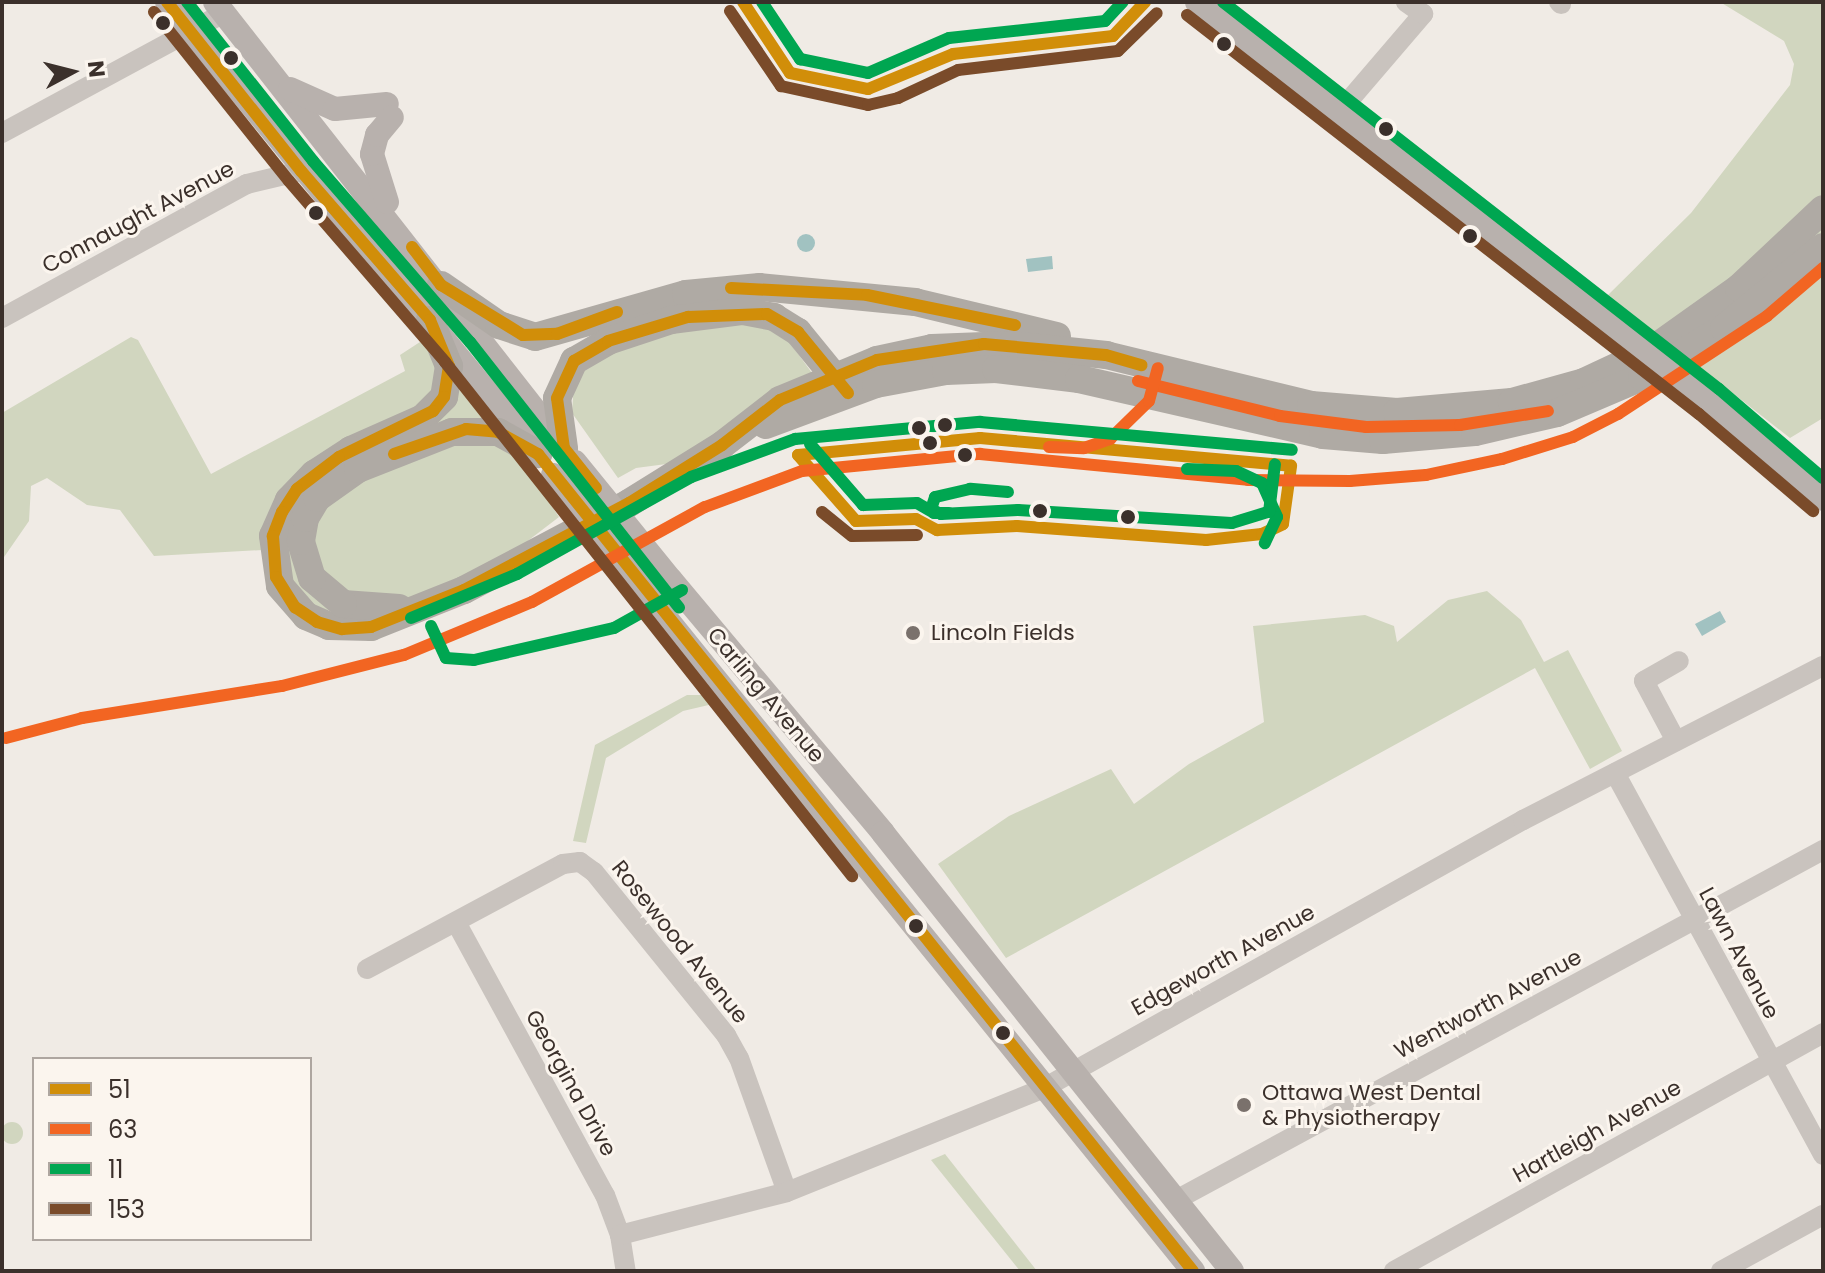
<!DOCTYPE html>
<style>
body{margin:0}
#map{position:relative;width:1825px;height:1273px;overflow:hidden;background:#f0ebe5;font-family:Poppins,sans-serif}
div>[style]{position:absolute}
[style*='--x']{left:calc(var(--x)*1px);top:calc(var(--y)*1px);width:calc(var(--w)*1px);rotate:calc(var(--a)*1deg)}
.green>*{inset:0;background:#d1d6bf}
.round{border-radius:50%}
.water>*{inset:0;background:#a1c2c1}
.minor>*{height:20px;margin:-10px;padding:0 10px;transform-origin:10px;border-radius:10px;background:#c9c3be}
.major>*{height:24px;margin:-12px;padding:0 12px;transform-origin:12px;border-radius:12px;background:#b8b1ad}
.highway>*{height:28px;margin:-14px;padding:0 14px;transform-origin:14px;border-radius:14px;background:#afaaa4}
.major-bridge>*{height:24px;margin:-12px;padding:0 12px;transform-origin:12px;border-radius:12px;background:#b8b1ad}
.bus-1>*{height:12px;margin:-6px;padding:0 6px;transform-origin:6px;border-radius:6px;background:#d18e09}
.bus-2>*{height:12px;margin:-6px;padding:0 6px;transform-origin:6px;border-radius:6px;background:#f26522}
.bus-3>*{height:12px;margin:-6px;padding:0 6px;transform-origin:6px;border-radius:6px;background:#00a651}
.bus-4>*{height:12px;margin:-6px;padding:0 6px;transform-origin:6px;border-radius:6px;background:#7a4b2a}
.dots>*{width:22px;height:22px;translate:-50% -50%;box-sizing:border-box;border:4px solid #fbf5ee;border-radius:50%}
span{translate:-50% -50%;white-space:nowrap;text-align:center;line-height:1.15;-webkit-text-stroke:6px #fbf5ee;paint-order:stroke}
.street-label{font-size:22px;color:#3b302b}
.poi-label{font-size:22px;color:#3b302b}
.left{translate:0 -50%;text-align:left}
.frame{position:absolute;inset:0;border:4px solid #3b302b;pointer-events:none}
.legend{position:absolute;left:32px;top:1057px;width:280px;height:184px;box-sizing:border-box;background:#fbf5ee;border:2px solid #aea6a0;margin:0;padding:10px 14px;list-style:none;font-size:24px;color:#3b302b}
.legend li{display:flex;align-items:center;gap:16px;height:40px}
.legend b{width:40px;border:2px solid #aea6a0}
.north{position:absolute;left:32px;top:32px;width:80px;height:80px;-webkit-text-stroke:6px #fbf5ee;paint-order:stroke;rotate:83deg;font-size:22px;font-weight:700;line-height:32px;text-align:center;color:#3b302b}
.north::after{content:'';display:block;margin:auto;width:28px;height:36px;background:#3b302b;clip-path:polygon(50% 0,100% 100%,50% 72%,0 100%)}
</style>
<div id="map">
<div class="green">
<div style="clip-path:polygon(1720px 2px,1823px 2px,1823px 418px,1790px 438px,1608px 295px,1691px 213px,1790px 85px,1794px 64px,1784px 41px)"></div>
<div style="clip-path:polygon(696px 321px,761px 323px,785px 336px,812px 373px,674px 463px,636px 468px,618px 478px,572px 413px,574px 382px,590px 360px)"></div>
<div style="clip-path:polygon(131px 337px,138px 340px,211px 474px,405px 371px,400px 355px,420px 342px,433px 353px,439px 373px,461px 388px,527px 469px,559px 517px,525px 543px,454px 582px,355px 620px,301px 601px,280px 549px,154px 556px,120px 510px,87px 505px,47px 478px,31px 486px,29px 521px,2px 560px,2px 413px)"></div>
<div style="clip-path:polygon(1487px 591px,1521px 620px,1544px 662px,1568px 650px,1622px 751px,1590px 769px,1535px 668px,1006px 958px,938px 864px,1009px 816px,1111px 769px,1134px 804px,1189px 764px,1264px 722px,1253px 626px,1365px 615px,1394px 626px,1397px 642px,1448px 600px)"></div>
<div style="clip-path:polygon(687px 695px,706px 695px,713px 704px,683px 711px,606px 758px,586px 843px,573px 841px,595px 745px)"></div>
<div class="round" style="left:1px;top:1122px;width:22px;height:22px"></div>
<div style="clip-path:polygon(945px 1154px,1037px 1271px,1020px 1271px,931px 1160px)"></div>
</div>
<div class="water">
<div class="round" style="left:797px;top:234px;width:18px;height:18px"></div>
<div style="clip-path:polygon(1052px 256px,1053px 269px,1028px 272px,1026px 259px)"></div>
<div style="clip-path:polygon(1720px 611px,1726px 622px,1702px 636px,1695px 624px)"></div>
</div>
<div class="minor">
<div style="--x:1559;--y:2;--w:3;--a:45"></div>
<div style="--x:1340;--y:111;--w:128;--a:-49.4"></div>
<div style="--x:1423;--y:14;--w:21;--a:-145"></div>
<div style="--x:2;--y:133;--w:252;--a:-28.4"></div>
<div style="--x:2;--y:318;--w:279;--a:-28.7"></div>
<div style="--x:247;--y:184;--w:56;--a:-13.5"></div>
<div style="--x:1676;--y:741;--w:68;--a:-118.1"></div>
<div style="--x:1644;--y:681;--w:40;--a:-29.7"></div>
<div style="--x:1615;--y:773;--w:435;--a:61.4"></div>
<div style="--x:457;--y:924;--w:309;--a:61.4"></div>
<div style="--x:605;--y:1195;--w:43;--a:69.4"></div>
<div style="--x:620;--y:1235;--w:36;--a:81"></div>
<div style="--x:367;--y:969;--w:222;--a:-28.2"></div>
<div style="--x:563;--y:864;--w:17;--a:-7"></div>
<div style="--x:580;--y:862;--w:17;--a:36"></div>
<div style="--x:594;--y:872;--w:210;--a:51"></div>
<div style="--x:726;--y:1035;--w:26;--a:61"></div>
<div style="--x:739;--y:1058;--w:142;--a:70.3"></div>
<div style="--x:1176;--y:1200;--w:736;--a:-28.41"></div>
<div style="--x:620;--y:1235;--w:172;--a:-14.4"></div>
<div style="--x:787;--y:1192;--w:277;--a:-22"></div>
<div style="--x:1044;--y:1088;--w:549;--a:-29.23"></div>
<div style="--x:1523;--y:820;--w:337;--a:-27.2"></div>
<div style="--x:1394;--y:1271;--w:491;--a:-29"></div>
<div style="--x:1721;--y:1271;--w:116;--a:-28.8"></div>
</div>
<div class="major">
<div style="--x:167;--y:2;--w:582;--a:50.65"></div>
<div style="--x:215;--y:2;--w:569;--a:51.92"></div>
<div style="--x:1197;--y:2;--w:508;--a:38.04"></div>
<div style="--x:290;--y:89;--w:49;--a:24"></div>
<div style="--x:335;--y:109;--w:52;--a:-5.5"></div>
<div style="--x:387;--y:202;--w:50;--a:-107.4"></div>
<div style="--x:372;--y:154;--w:20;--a:-75"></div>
<div style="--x:377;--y:135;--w:23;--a:-50"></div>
<div style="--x:1709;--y:402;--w:150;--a:40.4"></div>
<div style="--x:671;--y:580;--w:330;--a:50"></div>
<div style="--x:883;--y:833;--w:560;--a:51.45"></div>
<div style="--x:645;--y:592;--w:873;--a:51.09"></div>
</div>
<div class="highway">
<div style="--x:441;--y:285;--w:70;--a:34.6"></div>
<div style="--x:499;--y:325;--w:38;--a:18"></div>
<div style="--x:535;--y:337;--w:157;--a:-15.9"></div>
<div style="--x:686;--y:294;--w:74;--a:-5.4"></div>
<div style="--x:760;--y:287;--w:156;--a:5.5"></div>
<div style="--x:915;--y:302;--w:146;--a:13.5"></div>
<div style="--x:430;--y:320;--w:50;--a:67.6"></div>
<div style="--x:449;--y:366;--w:31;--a:99"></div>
<div style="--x:444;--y:397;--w:30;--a:135"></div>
<div style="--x:423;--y:418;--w:79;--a:156"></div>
<div style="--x:351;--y:450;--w:44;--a:147"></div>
<div style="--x:314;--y:474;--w:36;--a:134"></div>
<div style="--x:289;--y:500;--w:39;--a:114"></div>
<div style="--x:273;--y:536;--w:50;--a:82"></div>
<div style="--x:280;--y:586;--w:40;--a:49"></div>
<div style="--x:306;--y:616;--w:25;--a:23"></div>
<div style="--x:329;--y:626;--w:42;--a:1.4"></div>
<div style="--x:371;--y:627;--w:100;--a:-21.7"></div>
<div style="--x:464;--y:590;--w:187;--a:-27.8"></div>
<div style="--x:629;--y:503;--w:110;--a:-31.9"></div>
<div style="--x:722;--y:445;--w:73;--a:-37.8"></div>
<div style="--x:780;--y:400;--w:105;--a:-22.4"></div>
<div style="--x:877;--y:360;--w:56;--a:-12.3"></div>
<div style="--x:932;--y:348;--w:78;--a:-2.2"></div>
<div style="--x:1010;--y:345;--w:97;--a:5.9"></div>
<div style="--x:1106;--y:355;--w:211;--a:13.7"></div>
<div style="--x:1311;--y:405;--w:86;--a:4.7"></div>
<div style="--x:1397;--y:412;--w:115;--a:-5"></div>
<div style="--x:1512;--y:402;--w:75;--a:-15.5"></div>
<div style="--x:1584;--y:382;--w:75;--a:-25.2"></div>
<div style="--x:1652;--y:350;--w:107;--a:-35.5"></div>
<div style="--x:1739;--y:288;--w:115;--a:-43.2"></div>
<div style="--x:766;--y:425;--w:117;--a:-20.4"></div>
<div style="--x:876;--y:384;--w:71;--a:-10.5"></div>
<div style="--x:946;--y:371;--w:50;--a:-2.3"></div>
<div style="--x:996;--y:369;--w:84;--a:6.9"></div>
<div style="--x:1079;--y:379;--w:250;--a:12.9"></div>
<div style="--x:1323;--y:435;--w:60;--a:4.8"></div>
<div style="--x:1383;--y:440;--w:92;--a:-5"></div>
<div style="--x:1475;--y:432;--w:84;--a:-13"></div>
<div style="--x:1557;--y:413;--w:92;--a:-23"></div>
<div style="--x:1642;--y:377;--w:96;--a:-30.9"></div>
<div style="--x:1724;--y:328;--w:128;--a:-39.3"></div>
<div style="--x:564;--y:448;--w:50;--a:-98"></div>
<div style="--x:557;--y:398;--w:41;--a:-65.3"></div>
<div style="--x:574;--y:361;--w:39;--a:-30"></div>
<div style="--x:608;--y:341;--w:66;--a:-18.4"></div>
<div style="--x:671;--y:320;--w:73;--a:-7.1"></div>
<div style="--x:743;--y:311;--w:32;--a:11"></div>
<div style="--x:774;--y:317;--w:28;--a:32"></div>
<div style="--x:798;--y:332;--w:70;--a:50.8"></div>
<div style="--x:399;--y:608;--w:56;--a:-175.9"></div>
<div style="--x:343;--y:604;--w:40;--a:-140"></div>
<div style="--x:312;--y:578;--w:39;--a:-107"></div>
<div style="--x:301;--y:541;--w:23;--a:-80"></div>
<div style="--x:305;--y:518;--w:23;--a:-59"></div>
<div style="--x:317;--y:498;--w:50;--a:-35.3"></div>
<div style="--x:358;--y:469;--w:101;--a:-21.5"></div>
<div style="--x:452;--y:432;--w:46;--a:0"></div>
<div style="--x:498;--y:432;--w:46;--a:28.8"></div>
</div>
<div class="major-bridge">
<div style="--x:1597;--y:315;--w:142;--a:37.8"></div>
<div style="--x:575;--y:462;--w:152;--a:50.9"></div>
<div style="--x:553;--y:475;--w:149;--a:51.8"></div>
</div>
<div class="bus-1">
<div style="--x:167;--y:2;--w:216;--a:51.6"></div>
<div style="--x:301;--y:171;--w:197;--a:49.1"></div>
<div style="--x:430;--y:320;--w:50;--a:67.6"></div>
<div style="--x:449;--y:366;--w:31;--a:99"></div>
<div style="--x:444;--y:397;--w:18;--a:128"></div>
<div style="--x:433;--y:411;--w:105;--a:153.9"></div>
<div style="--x:339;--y:457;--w:53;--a:142.7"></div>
<div style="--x:297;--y:489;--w:27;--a:123"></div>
<div style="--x:282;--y:512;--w:26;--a:111"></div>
<div style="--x:273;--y:536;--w:41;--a:85.8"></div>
<div style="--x:276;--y:577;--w:36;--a:58"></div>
<div style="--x:295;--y:607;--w:27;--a:34"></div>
<div style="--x:317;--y:622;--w:26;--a:16"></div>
<div style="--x:342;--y:629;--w:29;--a:-4"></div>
<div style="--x:371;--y:627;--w:100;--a:-21.7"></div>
<div style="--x:464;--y:590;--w:187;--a:-27.8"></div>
<div style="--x:629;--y:503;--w:110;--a:-31.9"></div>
<div style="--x:722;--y:445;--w:73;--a:-37.8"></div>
<div style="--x:780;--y:400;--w:105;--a:-22.4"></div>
<div style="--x:877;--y:360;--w:108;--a:-8.5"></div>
<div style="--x:984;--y:344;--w:122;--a:5.2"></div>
<div style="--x:1106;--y:355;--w:37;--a:16"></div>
<div style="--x:743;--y:2;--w:85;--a:56.5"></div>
<div style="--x:790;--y:73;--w:80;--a:11.6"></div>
<div style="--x:868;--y:89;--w:92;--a:-22.4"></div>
<div style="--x:953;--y:54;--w:161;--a:-6.4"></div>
<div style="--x:1113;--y:36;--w:47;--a:-46.7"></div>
<div style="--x:412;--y:247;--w:48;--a:52.7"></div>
<div style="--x:441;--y:285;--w:96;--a:31.4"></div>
<div style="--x:523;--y:335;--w:34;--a:-2"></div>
<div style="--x:557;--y:334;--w:64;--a:-20.1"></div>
<div style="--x:731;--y:288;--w:136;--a:2.9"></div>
<div style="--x:867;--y:295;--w:151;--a:11.5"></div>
<div style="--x:394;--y:454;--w:76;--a:-19.1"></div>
<div style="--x:466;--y:429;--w:32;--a:5"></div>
<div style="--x:498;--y:432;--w:46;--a:28.8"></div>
<div style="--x:538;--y:454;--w:1047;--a:51.28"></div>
<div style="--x:798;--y:455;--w:88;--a:48.7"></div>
<div style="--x:856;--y:521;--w:60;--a:-1.9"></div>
<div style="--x:916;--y:519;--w:24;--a:28"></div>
<div style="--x:937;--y:530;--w:80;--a:-2.9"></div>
<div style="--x:1017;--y:526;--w:190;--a:4.2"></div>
<div style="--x:1206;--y:540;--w:56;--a:-6.1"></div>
<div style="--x:1262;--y:534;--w:23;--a:-25"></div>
<div style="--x:1283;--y:524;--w:59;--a:-82.1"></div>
<div style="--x:798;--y:455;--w:183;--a:-5.3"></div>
<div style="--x:980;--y:438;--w:312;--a:5.1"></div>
<div style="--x:596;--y:488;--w:51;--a:-128.7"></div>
<div style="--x:564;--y:448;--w:50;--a:-98"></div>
<div style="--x:557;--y:398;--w:41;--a:-65.3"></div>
<div style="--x:574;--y:361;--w:39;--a:-30"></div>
<div style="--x:608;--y:341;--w:84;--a:-16.7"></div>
<div style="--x:688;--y:317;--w:79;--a:-2.2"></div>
<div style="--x:767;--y:314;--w:36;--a:30"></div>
<div style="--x:798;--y:332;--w:79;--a:50.7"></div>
</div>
<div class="bus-2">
<div style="--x:1138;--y:381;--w:146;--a:13.8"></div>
<div style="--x:1280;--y:416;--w:87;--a:7.3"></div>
<div style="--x:1366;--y:427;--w:94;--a:-1.2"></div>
<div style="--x:1460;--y:425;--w:89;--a:-9"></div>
<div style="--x:1049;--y:447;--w:35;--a:2"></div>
<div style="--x:1084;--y:448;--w:28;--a:-19"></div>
<div style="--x:1110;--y:439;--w:54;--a:-44.3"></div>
<div style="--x:1149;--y:401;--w:34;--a:-75"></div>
<div style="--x:6;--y:738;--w:79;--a:-14.7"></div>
<div style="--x:82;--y:718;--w:203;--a:-9.1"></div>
<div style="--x:282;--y:686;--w:126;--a:-14.3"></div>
<div style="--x:404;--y:655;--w:139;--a:-22.5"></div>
<div style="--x:532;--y:602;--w:197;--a:-28.8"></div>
<div style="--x:705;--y:507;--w:103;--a:-20.4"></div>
<div style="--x:802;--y:471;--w:179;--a:-5.5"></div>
<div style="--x:980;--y:454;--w:269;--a:5.5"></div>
<div style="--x:1248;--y:480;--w:102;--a:0.6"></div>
<div style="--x:1350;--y:481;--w:76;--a:-4.5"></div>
<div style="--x:1426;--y:475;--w:78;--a:-11.9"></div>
<div style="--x:1502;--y:459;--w:74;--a:-17.2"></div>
<div style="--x:1573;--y:437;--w:51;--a:-27.1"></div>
<div style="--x:1618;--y:414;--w:178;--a:-33.3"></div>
<div style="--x:1767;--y:316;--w:74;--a:-40.6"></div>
</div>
<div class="bus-3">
<div style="--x:187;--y:2;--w:203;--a:51.6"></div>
<div style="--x:313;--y:161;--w:240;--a:49.1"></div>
<div style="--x:470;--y:342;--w:338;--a:51.8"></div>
<div style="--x:762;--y:2;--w:69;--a:56.3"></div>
<div style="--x:800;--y:59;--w:69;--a:11.6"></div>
<div style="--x:868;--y:73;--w:88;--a:-23.4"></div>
<div style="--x:949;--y:38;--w:157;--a:-6.2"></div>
<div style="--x:1105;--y:21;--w:26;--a:-47"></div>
<div style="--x:1223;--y:2;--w:629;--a:37.96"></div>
<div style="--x:1719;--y:389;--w:137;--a:40.6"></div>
<div style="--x:810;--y:444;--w:81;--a:49"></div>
<div style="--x:863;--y:505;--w:54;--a:-2.1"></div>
<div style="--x:917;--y:503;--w:20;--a:30"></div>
<div style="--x:934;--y:513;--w:15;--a:0"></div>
<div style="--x:1187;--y:469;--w:49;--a:2.3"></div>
<div style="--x:1236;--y:471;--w:29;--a:25"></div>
<div style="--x:1262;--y:483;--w:37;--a:66"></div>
<div style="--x:1277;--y:517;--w:29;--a:115"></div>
<div style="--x:1008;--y:492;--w:38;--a:-175"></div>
<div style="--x:970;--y:489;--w:36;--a:167"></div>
<div style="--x:935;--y:497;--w:13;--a:108"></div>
<div style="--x:931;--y:509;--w:11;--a:27"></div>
<div style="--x:941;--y:514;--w:77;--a:-3"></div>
<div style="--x:1018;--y:510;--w:214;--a:3.5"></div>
<div style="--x:1232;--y:523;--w:39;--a:-17"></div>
<div style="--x:1269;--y:512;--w:48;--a:-82.9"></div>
<div style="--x:411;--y:618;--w:115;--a:-22.5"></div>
<div style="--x:517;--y:574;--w:199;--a:-29.1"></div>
<div style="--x:691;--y:477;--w:111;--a:-20.1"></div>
<div style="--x:795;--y:439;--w:186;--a:-5.3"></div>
<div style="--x:980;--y:422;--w:313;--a:5.1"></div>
<div style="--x:431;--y:626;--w:35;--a:65"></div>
<div style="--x:446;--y:658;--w:28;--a:4"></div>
<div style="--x:474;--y:660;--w:144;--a:-12.9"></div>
<div style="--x:614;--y:628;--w:78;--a:-29.2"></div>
</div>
<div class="bus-4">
<div style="--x:730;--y:11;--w:91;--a:55.8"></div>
<div style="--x:781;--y:86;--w:89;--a:12.3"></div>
<div style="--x:868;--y:105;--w:31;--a:-13"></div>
<div style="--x:898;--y:98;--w:66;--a:-25"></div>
<div style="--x:958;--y:70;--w:161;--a:-6.8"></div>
<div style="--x:1118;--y:51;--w:54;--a:-44.3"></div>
<div style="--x:154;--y:12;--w:216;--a:51.4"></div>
<div style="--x:289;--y:181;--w:239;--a:49.2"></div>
<div style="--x:445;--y:362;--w:656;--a:51.63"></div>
<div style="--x:1187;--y:15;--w:649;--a:37.93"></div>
<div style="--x:1699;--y:414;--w:150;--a:40.4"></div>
<div style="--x:822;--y:512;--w:38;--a:39"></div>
<div style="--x:852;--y:536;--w:65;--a:-0.9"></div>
</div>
<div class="dots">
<div style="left:163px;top:23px;background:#3b302b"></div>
<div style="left:1224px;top:44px;background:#3b302b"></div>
<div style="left:231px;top:58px;background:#3b302b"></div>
<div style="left:1386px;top:129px;background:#3b302b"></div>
<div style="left:316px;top:213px;background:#3b302b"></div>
<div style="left:1470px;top:236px;background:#3b302b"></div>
<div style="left:945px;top:425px;background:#3b302b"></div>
<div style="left:919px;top:428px;background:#3b302b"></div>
<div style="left:930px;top:443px;background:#3b302b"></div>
<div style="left:965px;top:455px;background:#3b302b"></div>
<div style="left:1040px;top:511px;background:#3b302b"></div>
<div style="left:1128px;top:517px;background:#3b302b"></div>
<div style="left:913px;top:633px;background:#7a716c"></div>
<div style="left:916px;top:926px;background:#3b302b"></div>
<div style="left:1003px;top:1033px;background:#3b302b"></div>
<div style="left:1244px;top:1105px;background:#7a716c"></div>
</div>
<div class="street-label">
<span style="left:138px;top:217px;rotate:-28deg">Connaught Avenue</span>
<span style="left:766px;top:695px;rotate:50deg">Carling Avenue</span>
<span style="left:680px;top:942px;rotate:51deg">Rosewood Avenue</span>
<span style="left:1739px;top:953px;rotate:62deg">Lawn Avenue</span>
<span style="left:1223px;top:960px;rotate:-29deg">Edgeworth Avenue</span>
<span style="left:1488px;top:1004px;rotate:-28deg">Wentworth Avenue</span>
<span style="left:571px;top:1083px;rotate:61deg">Georgina Drive</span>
<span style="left:1597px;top:1131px;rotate:-29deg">Hartleigh Avenue</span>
</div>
<div class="poi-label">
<span class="left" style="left:931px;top:633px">Lincoln Fields</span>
<span class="left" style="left:1262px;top:1105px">Ottawa West Dental<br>&amp; Physiotherapy</span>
</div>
<div class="frame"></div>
<ul class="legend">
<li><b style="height:10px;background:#d18e09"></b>51</li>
<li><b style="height:10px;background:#f26522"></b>63</li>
<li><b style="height:10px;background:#00a651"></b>11</li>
<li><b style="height:10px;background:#7a4b2a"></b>153</li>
</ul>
<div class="north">N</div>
</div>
